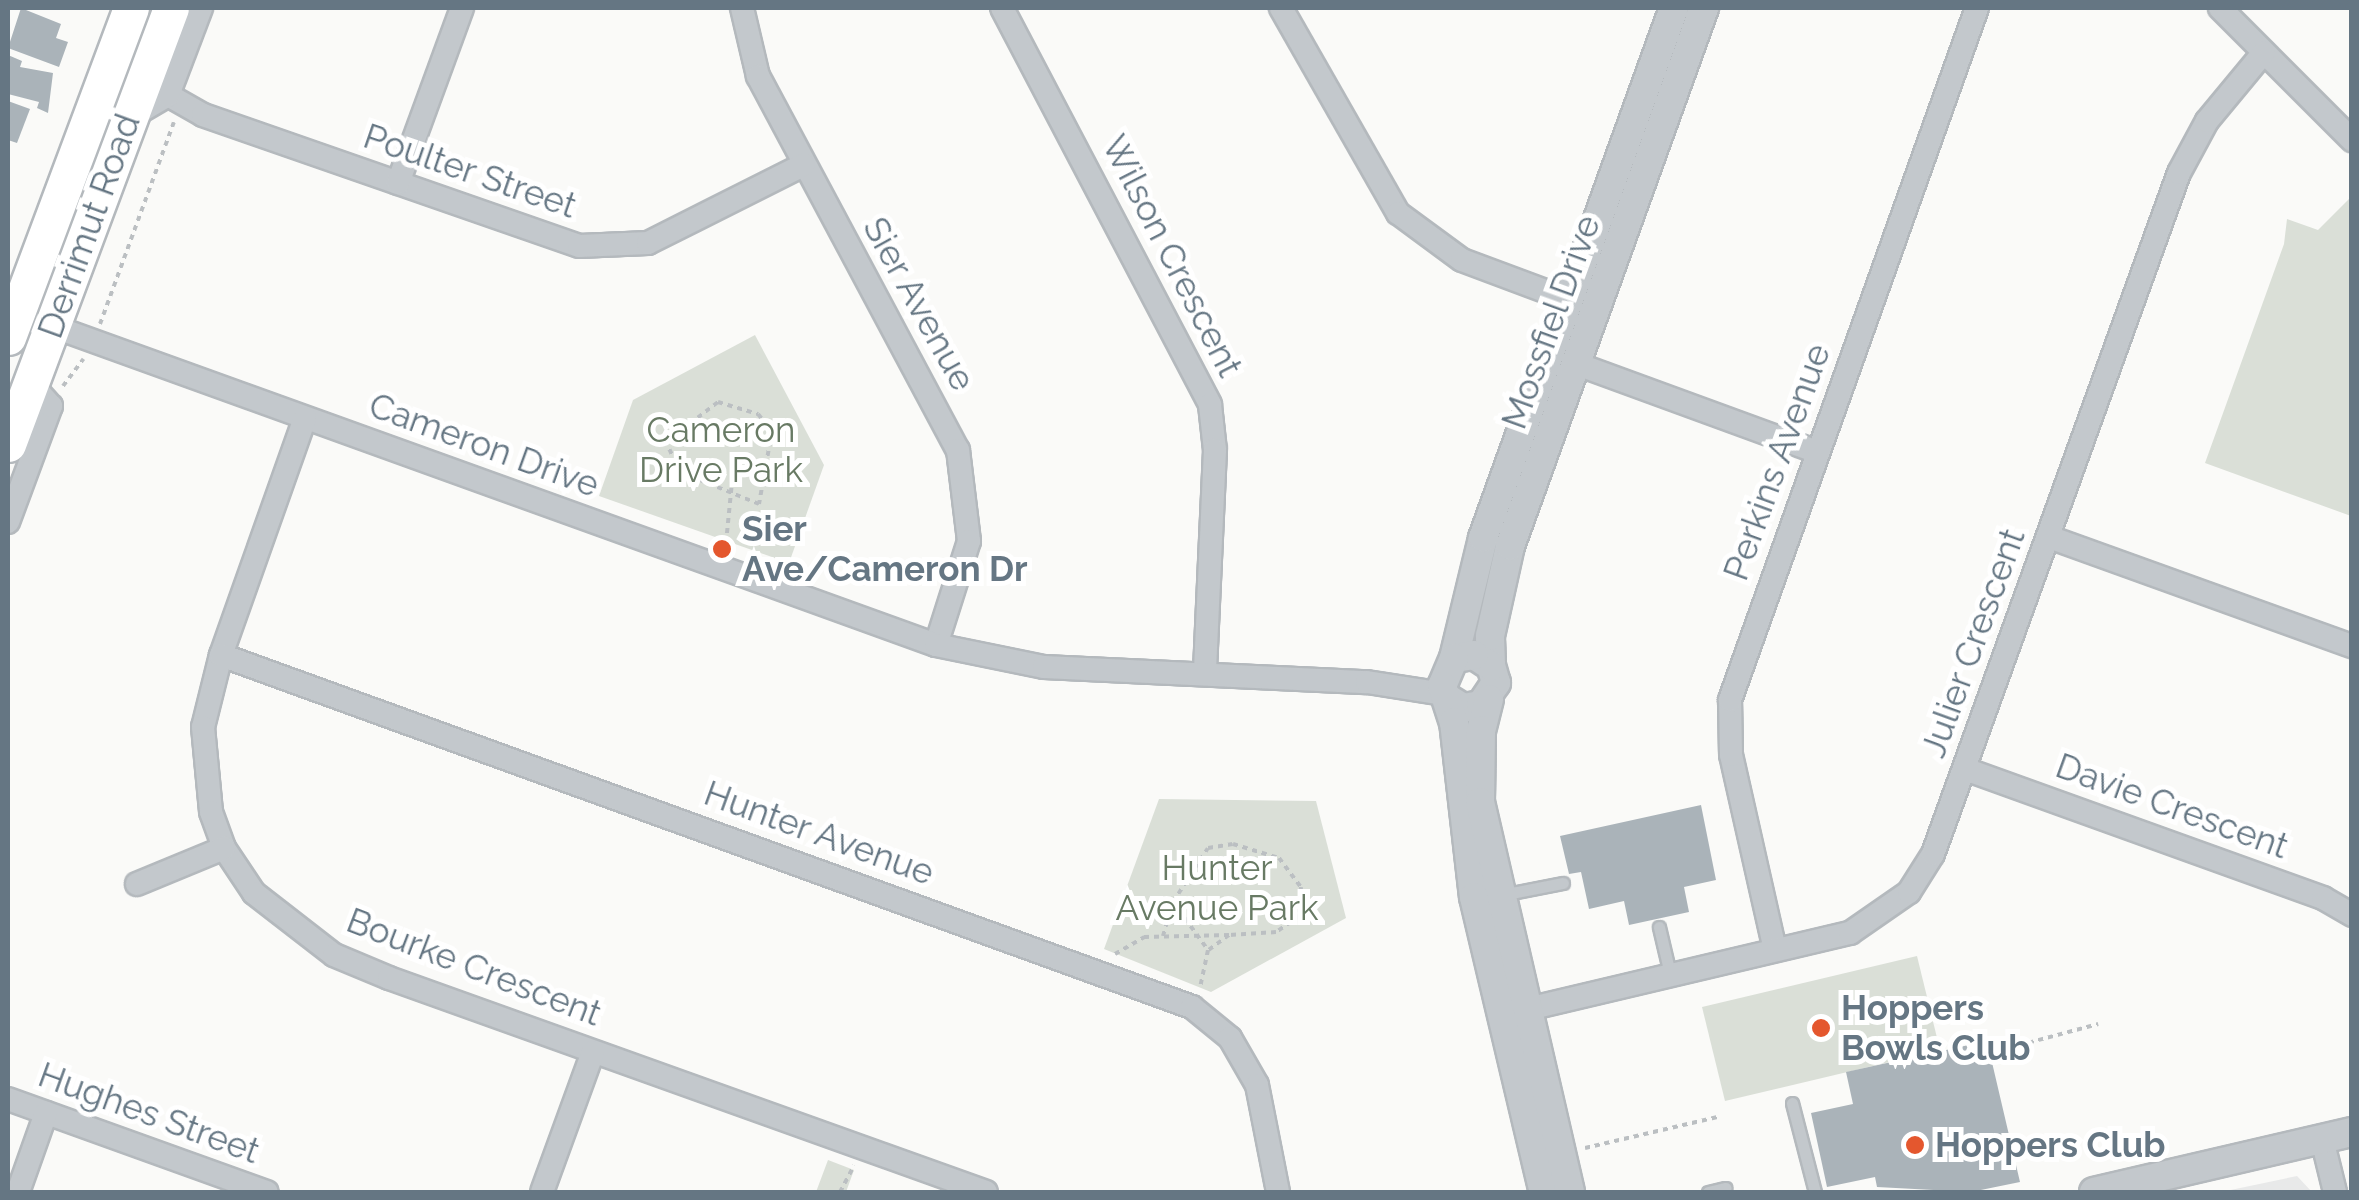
<!DOCTYPE html>
<style>
body{margin:0}
#map{position:relative;width:2359px;height:1200px;overflow:hidden;background:#fafaf8;font-family:Raleway,sans-serif}
div>[style]{position:absolute}
[style*='--x']{left:calc(var(--x)*1px);top:calc(var(--y)*1px);width:calc(var(--w)*1px);rotate:calc(var(--a)*1deg)}
.built>*{inset:0;background:#e8e9e9}
.green>*{inset:0;background:#dadfd7}
.building>*{inset:0;background:#aab3b9}
.path>*{height:4px;margin-top:-2px;transform-origin:0;background:repeating-linear-gradient(90deg,#bbbfc2 0 5px,transparent 0 10px)}
.roads{filter:drop-shadow(2px 0 #b4b9bd) drop-shadow(-2px 0 #b4b9bd) drop-shadow(0 2px #b4b9bd) drop-shadow(0 -2px #b4b9bd)}
.service>*{height:11px;margin:-5.5px;padding:0 5.5px;transform-origin:5.5px;border-radius:5.5px;background:#c3c8cc}
.minor>*{height:22px;margin:-11px;padding:0 11px;transform-origin:11px;border-radius:11px;background:#c3c8cc}
.tertiary>*{height:28px;margin:-14px;padding:0 14px;transform-origin:14px;border-radius:14px;background:#c3c8cc}
.trunk>*{height:35px;margin:-17.5px;padding:0 17.5px;transform-origin:17.5px;border-radius:17.5px;background:#fff}
.dots>*{width:28px;height:28px;translate:-50% -50%;box-sizing:border-box;border:5px solid #fff;border-radius:50%}
span{translate:-50% -50%;white-space:nowrap;text-align:center;line-height:1.15;-webkit-text-stroke:10px #fff;paint-order:stroke}
.street-label{font-size:35px;color:#657683}
.park-label{font-size:35px;color:#687a64}
.poi-label{font-size:35px;color:#657683;font-weight:700}
.left{translate:0 -50%;text-align:left}
.frame{position:absolute;inset:0;border:10px solid #657683;pointer-events:none}
</style>
<div id="map">
<div class="built">
<div style="clip-path:polygon(2297px 1176px,2312px 1192px,2221px 1192px)"></div>
</div>
<div class="green">
<div style="clip-path:polygon(2351px 197px,2351px 516px,2205px 463px,2284px 244px,2287px 219px,2318px 230px)"></div>
<div style="clip-path:polygon(755px 335px,824px 465px,789px 563px,599px 496px,633px 400px)"></div>
<div style="clip-path:polygon(1159px 799px,1316px 801px,1346px 918px,1211px 992px,1104px 949px)"></div>
<div style="clip-path:polygon(1917px 956px,1940px 1050px,1725px 1101px,1702px 1007px)"></div>
<div style="clip-path:polygon(828px 1160px,854px 1170px,846px 1192px,816px 1192px)"></div>
</div>
<div class="building">
<div style="clip-path:polygon(21px 8px,61px 24px,56px 38px,68px 42px,59px 67px,8px 48px)"></div>
<div style="clip-path:polygon(8px 55px,22px 61px,20px 67px,53px 73px,48px 113px,37px 108px,39px 102px,8px 94px)"></div>
<div style="clip-path:polygon(8px 101px,30px 109px,17px 143px,8px 140px)"></div>
<div style="clip-path:polygon(1701px 805px,1716px 880px,1684px 887px,1689px 912px,1629px 925px,1624px 901px,1589px 909px,1581px 872px,1569px 874px,1560px 836px)"></div>
<div style="clip-path:polygon(1987px 1041px,2020px 1182px,1971px 1192px,1877px 1187px,1875px 1177px,1827px 1187px,1811px 1113px,1853px 1104px,1846px 1072px)"></div>
</div>
<div class="path">
<div style="--x:100;--y:324;--w:215;--a:-69.9"></div>
<div style="--x:63;--y:386;--w:34;--a:-53"></div>
<div style="--x:718;--y:402;--w:42;--a:16.7"></div>
<div style="--x:758;--y:414;--w:22;--a:51"></div>
<div style="--x:772;--y:431;--w:74;--a:100.1"></div>
<div style="--x:759;--y:504;--w:85;--a:-157.9"></div>
<div style="--x:680;--y:472;--w:33;--a:-115"></div>
<div style="--x:666;--y:442;--w:66;--a:-37.6"></div>
<div style="--x:726;--y:543;--w:72;--a:-84.4"></div>
<div style="--x:1173;--y:902;--w:59;--a:53.9"></div>
<div style="--x:1163;--y:936;--w:35;--a:-74"></div>
<div style="--x:1173;--y:902;--w:64;--a:-57.1"></div>
<div style="--x:1208;--y:848;--w:25;--a:-9"></div>
<div style="--x:1233;--y:844;--w:48;--a:16.9"></div>
<div style="--x:1279;--y:858;--w:36;--a:53"></div>
<div style="--x:1301;--y:887;--w:29;--a:94"></div>
<div style="--x:1299;--y:916;--w:28;--a:145"></div>
<div style="--x:1276;--y:932;--w:47;--a:176.3"></div>
<div style="--x:1115;--y:954;--w:34;--a:-30"></div>
<div style="--x:1144;--y:937;--w:85;--a:-1.3"></div>
<div style="--x:1229;--y:935;--w:26;--a:144"></div>
<div style="--x:1208;--y:950;--w:38;--a:102"></div>
<div style="--x:1990;--y:1053;--w:112;--a:-15"></div>
<div style="--x:1585;--y:1148;--w:136;--a:-13.2"></div>
<div style="--x:840;--y:1192;--w:30;--a:-62"></div>
</div>
<div class="roads">
<div class="service">
<div style="--x:1501;--y:895;--w:63;--a:-11"></div>
<div style="--x:1659;--y:927;--w:48;--a:76.8"></div>
<div style="--x:1792;--y:1103;--w:92;--a:75.5"></div>
<div style="--x:1708;--y:1192;--w:18;--a:-13"></div>
</div>
<div class="minor">
<div style="--x:742;--y:8;--w:70;--a:76.8"></div>
<div style="--x:758;--y:76;--w:424;--a:61.9"></div>
<div style="--x:958;--y:450;--w:92;--a:83.1"></div>
<div style="--x:969;--y:541;--w:109;--a:107.6"></div>
<div style="--x:1002;--y:8;--w:448;--a:62.3"></div>
<div style="--x:1210;--y:405;--w:45;--a:83.7"></div>
<div style="--x:1215;--y:450;--w:223;--a:92.6"></div>
<div style="--x:1281;--y:8;--w:236;--a:60.3"></div>
<div style="--x:1398;--y:213;--w:79;--a:36.3"></div>
<div style="--x:1462;--y:260;--w:114;--a:20.5"></div>
<div style="--x:2220;--y:8;--w:187;--a:45"></div>
<div style="--x:168;--y:95;--w:40;--a:29.7"></div>
<div style="--x:203;--y:115;--w:398;--a:19.2"></div>
<div style="--x:579;--y:246;--w:69;--a:-2.5"></div>
<div style="--x:648;--y:243;--w:174;--a:-26.7"></div>
<div style="--x:129;--y:118;--w:45;--a:-30.5"></div>
<div style="--x:168;--y:95;--w:93;--a:-69.2"></div>
<div style="--x:398;--y:183;--w:186;--a:-69.9"></div>
<div style="--x:52;--y:326;--w:940;--a:19.84"></div>
<div style="--x:936;--y:645;--w:110;--a:11.5"></div>
<div style="--x:1044;--y:667;--w:323;--a:2.7"></div>
<div style="--x:1367;--y:682;--w:78;--a:8.9"></div>
<div style="--x:1577;--y:364;--w:256;--a:20.1"></div>
<div style="--x:305;--y:418;--w:251;--a:109.5"></div>
<div style="--x:221;--y:655;--w:74;--a:104"></div>
<div style="--x:203;--y:727;--w:85;--a:84.6"></div>
<div style="--x:211;--y:812;--w:38;--a:70"></div>
<div style="--x:224;--y:848;--w:54;--a:56.3"></div>
<div style="--x:254;--y:893;--w:101;--a:37.8"></div>
<div style="--x:334;--y:955;--w:60;--a:22.7"></div>
<div style="--x:389;--y:978;--w:634;--a:19.72"></div>
<div style="--x:8;--y:522;--w:124;--a:-69.7"></div>
<div style="--x:51;--y:406;--w:31;--a:-132"></div>
<div style="--x:2049;--y:537;--w:322;--a:19.8"></div>
<div style="--x:221;--y:655;--w:1033;--a:19.93"></div>
<div style="--x:1192;--y:1007;--w:49;--a:39.2"></div>
<div style="--x:1230;--y:1038;--w:54;--a:60.1"></div>
<div style="--x:1257;--y:1085;--w:109;--a:78.9"></div>
<div style="--x:1965;--y:769;--w:381;--a:19.8"></div>
<div style="--x:2323;--y:898;--w:34;--a:30"></div>
<div style="--x:137;--y:884;--w:94;--a:-22.5"></div>
<div style="--x:1775;--y:950;--w:200;--a:-102.7"></div>
<div style="--x:1731;--y:755;--w:55;--a:-91"></div>
<div style="--x:1730;--y:700;--w:735;--a:-70.36"></div>
<div style="--x:1528;--y:1009;--w:331;--a:-13.3"></div>
<div style="--x:1850;--y:933;--w:72;--a:-34.8"></div>
<div style="--x:1909;--y:892;--w:45;--a:-57.7"></div>
<div style="--x:1933;--y:854;--w:724;--a:-70.14"></div>
<div style="--x:2179;--y:173;--w:59;--a:-61.7"></div>
<div style="--x:2207;--y:121;--w:89;--a:-50.4"></div>
<div style="--x:8;--y:1099;--w:275;--a:19.8"></div>
<div style="--x:2322;--y:1139;--w:55;--a:76.2"></div>
<div style="--x:18;--y:1192;--w:84;--a:-70.5"></div>
<div style="--x:542;--y:1192;--w:149;--a:-70"></div>
</div>
<div class="tertiary">
<div style="--x:1454;--y:658;--w:123;--a:-76.4"></div>
<div style="--x:1483;--y:538;--w:563;--a:-70.18"></div>
<div style="--x:1491;--y:666;--w:30;--a:-92"></div>
<div style="--x:1490;--y:636;--w:92;--a:-77.5"></div>
<div style="--x:1510;--y:546;--w:572;--a:-70.17"></div>
<div style="--x:1447;--y:698;--w:19;--a:32"></div>
<div style="--x:1463;--y:708;--w:18;--a:-9"></div>
<div style="--x:1481;--y:705;--w:27;--a:-56"></div>
<div style="--x:1496;--y:683;--w:18;--a:-106"></div>
<div style="--x:1491;--y:666;--w:20;--a:-147"></div>
<div style="--x:1474;--y:655;--w:20;--a:171"></div>
<div style="--x:1454;--y:658;--w:30;--a:113"></div>
<div style="--x:1442;--y:686;--w:38;--a:72"></div>
<div style="--x:1454;--y:722;--w:176;--a:83.5"></div>
<div style="--x:1474;--y:897;--w:303;--a:76.7"></div>
<div style="--x:1489;--y:699;--w:32;--a:104"></div>
<div style="--x:1481;--y:730;--w:72;--a:90.8"></div>
<div style="--x:1480;--y:802;--w:400;--a:77"></div>
<div style="--x:2094;--y:1192;--w:265;--a:-13.1"></div>
</div>
<div class="trunk">
<div style="--x:8;--y:337;--w:351;--a:-69.5"></div>
<div style="--x:8;--y:444;--w:465;--a:-69.5"></div>
</div>
</div>
<div class="dots">
<div style="left:722px;top:549px;background:#e4572e"></div>
<div style="left:1821px;top:1028px;background:#e4572e"></div>
<div style="left:1915px;top:1145px;background:#e4572e"></div>
</div>
<div class="street-label">
<span style="left:470px;top:171px;rotate:19deg">Poulter Street</span>
<span style="left:89px;top:226px;rotate:-70deg">Derrimut Road</span>
<span style="left:1172px;top:256px;rotate:63deg">Wilson Crescent</span>
<span style="left:919px;top:304px;rotate:61deg">Sier Avenue</span>
<span style="left:1551px;top:322px;rotate:-70deg">Mossfiel Drive</span>
<span style="left:484px;top:445px;rotate:20deg">Cameron Drive</span>
<span style="left:1777px;top:462px;rotate:-70deg">Perkins Avenue</span>
<span style="left:1973px;top:643px;rotate:-70deg">Julier Crescent</span>
<span style="left:2172px;top:806px;rotate:20deg">Davie Crescent</span>
<span style="left:819px;top:833px;rotate:20deg">Hunter Avenue</span>
<span style="left:474px;top:967px;rotate:21deg">Bourke Crescent</span>
<span style="left:149px;top:1113px;rotate:20deg">Hughes Street</span>
</div>
<div class="park-label">
<span style="left:721px;top:450px">Cameron<br>Drive Park</span>
<span style="left:1217px;top:888px">Hunter<br>Avenue Park</span>
</div>
<div class="poi-label">
<span class="left" style="left:742px;top:549px">Sier<br>Ave/Cameron Dr</span>
<span class="left" style="left:1841px;top:1028px">Hoppers<br>Bowls Club</span>
<span class="left" style="left:1935px;top:1145px">Hoppers Club</span>
</div>
<div class="frame"></div>
</div>
